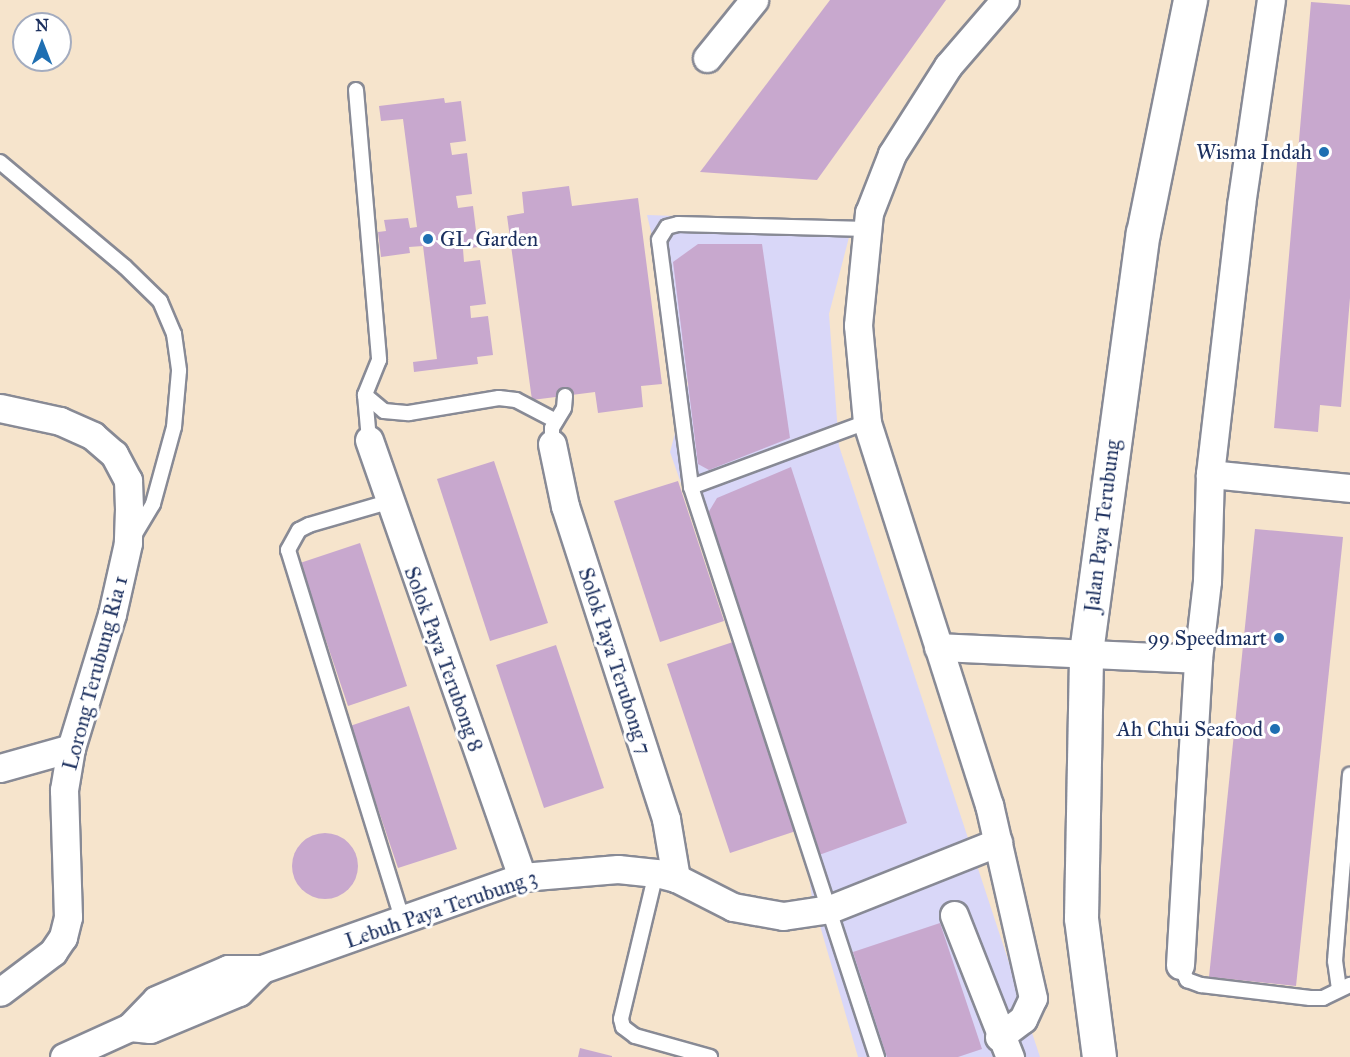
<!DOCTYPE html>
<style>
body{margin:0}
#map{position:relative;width:1350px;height:1057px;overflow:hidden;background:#f6e4cc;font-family:"IM FELL Great Primer",serif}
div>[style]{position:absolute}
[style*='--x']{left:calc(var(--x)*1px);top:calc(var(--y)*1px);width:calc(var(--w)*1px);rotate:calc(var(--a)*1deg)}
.built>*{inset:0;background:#d9d7f8}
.building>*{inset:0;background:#c8a8ce}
.round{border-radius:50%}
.roads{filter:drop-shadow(2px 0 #888a95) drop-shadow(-2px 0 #888a95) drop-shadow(0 2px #888a95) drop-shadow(0 -2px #888a95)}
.service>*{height:14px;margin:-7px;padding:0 7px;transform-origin:7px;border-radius:7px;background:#fff}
.minor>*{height:27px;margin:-13.5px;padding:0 13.5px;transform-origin:13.5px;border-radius:13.5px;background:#fff}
.primary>*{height:33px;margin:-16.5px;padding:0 16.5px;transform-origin:16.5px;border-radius:16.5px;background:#fff}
.dots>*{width:16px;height:16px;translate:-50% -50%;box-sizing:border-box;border:3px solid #fff;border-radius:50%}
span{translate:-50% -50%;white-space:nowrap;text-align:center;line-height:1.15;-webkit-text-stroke:6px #fff;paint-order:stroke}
.poi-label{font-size:21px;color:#1b2f5e}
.right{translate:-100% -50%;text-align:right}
.left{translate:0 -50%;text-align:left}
.street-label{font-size:21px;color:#1b2f5e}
.north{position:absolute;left:12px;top:12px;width:60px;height:60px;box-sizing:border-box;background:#fff;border:2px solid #a4acbf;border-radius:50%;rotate:0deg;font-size:16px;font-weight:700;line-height:24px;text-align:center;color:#1b2f5e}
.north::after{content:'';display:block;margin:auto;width:21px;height:27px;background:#1f6fb2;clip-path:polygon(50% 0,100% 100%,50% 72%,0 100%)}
</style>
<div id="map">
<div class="built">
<div style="clip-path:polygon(647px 215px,853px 222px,829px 314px,839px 446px,1040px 1057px,858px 1057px,812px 898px,803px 831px,670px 452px,688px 384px)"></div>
</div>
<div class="building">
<div style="clip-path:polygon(830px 0,946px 0,817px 180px,700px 172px)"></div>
<div style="clip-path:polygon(1311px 2px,1350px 5px,1350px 298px,1341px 407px,1320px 405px,1318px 432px,1274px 428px)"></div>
<div style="clip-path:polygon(444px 98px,445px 103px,461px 101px,466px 141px,450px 143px,452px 155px,467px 153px,472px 194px,456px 196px,458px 208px,473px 206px,478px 247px,463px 249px,464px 262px,480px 260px,486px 304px,470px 306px,471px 318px,488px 316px,493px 355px,477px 357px,478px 364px,414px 372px,413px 362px,437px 359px,423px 246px,409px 247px,410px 253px,381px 257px,378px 232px,386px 231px,384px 220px,408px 218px,410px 228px,417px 227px,403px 119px,381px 121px,379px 106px)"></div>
<div style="clip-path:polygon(569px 186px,572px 206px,638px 198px,662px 384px,641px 386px,643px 407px,598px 413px,595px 392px,532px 400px,507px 216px,524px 213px,522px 192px)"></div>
<div style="clip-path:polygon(698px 244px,762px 244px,790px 438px,709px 470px,698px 464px,673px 262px)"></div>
<div style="clip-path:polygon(494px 461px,548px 623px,490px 641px,437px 479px)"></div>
<div style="clip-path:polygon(791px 467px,907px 823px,819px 855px,708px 513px,717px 498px)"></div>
<div style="clip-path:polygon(678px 481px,724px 621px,660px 642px,614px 501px)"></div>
<div style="clip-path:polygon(1255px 529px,1343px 537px,1296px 986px,1209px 977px)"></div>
<div style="clip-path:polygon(360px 543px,407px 686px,348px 706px,300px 563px)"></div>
<div style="clip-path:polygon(733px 642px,796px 831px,730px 853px,667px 664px)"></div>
<div style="clip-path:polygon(556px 645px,604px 788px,544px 808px,496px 665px)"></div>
<div style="clip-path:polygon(409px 706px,457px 849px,398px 868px,350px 726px)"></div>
<div class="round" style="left:292px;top:833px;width:66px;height:66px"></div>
<div style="clip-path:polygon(940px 923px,982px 1049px,958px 1057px,887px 1057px,853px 952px)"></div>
<div style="clip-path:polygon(580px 1048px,612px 1056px,612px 1057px,578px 1057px)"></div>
</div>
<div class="roads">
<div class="service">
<div style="--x:356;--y:90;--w:271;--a:85.1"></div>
<div style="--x:379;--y:360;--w:38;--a:112"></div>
<div style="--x:365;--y:395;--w:45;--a:84.9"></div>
<div style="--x:0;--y:162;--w:163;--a:40"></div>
<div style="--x:125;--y:267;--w:49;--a:44.2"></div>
<div style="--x:160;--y:301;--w:36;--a:67"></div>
<div style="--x:174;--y:334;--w:37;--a:82"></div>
<div style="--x:179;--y:371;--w:56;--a:95.1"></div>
<div style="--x:174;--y:427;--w:80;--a:105.3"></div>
<div style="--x:153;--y:504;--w:41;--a:121"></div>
<div style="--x:867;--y:229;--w:189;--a:-178.5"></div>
<div style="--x:678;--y:224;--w:11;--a:165"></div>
<div style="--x:667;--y:227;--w:15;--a:122"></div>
<div style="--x:659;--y:240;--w:249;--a:82.6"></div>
<div style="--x:691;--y:487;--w:600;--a:71.93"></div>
<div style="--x:365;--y:395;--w:25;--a:40"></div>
<div style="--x:384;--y:411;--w:25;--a:5"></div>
<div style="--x:409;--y:413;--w:91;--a:-9.5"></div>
<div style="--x:499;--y:398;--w:17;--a:7"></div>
<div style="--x:516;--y:400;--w:45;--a:27.7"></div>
<div style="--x:552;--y:444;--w:16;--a:-90"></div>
<div style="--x:552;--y:428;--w:23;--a:-59"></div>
<div style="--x:564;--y:408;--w:12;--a:-85"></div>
<div style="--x:691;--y:487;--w:188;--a:-20.3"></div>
<div style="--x:388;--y:502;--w:82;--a:163.8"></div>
<div style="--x:309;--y:525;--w:11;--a:153"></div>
<div style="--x:299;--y:530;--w:23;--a:119"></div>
<div style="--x:288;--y:550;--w:389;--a:72.8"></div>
<div style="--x:656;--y:873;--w:150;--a:103.5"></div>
<div style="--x:621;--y:1019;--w:8;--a:76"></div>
<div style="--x:623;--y:1027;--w:15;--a:37"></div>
<div style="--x:635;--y:1036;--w:78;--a:15.6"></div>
<div style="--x:1180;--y:965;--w:17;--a:65"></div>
<div style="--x:1187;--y:980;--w:15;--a:20"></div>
<div style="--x:1201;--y:985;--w:110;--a:6.8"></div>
<div style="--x:1310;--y:998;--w:13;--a:0"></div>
<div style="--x:1323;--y:998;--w:30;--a:-26"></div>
<div style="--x:1339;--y:989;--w:28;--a:-98"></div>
<div style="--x:1335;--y:961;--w:187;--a:-85.4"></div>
</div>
<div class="minor">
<div style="--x:707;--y:58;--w:75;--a:-51"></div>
<div style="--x:0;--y:408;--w:61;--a:12.2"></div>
<div style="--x:60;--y:421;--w:36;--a:24"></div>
<div style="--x:93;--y:436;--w:28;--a:41"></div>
<div style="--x:114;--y:454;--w:30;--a:62"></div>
<div style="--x:128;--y:480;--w:29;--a:88"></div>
<div style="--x:129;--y:509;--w:34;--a:92"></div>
<div style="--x:128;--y:543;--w:73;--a:102.7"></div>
<div style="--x:112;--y:614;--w:140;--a:107"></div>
<div style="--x:71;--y:748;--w:43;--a:99.5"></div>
<div style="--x:64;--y:790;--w:127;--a:88.2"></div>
<div style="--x:68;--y:917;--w:21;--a:104"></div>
<div style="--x:63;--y:937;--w:18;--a:124"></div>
<div style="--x:53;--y:952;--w:66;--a:143"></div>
<div style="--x:369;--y:440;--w:463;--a:70.7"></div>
<div style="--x:552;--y:444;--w:63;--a:78.2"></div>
<div style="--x:565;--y:506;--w:329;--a:72.1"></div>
<div style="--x:666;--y:819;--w:60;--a:80.4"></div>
<div style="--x:1210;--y:474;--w:141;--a:5.7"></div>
<div style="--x:938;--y:647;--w:260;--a:2.6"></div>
<div style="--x:0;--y:768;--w:74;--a:-15.7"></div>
<div style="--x:954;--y:915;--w:153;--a:68.5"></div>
<div style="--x:1180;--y:965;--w:307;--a:-86.6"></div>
<div style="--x:1198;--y:659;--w:79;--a:-83.4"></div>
<div style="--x:1207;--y:581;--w:107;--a:-88.4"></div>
<div style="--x:1210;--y:474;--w:271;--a:-83.4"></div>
<div style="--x:1241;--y:205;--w:207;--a:-81.7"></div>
<div style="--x:130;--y:1027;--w:20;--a:6"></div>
<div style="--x:150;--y:1029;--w:96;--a:-22.6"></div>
<div style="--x:239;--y:992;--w:33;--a:-45"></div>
<div style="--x:999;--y:1037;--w:30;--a:-37"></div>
<div style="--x:1023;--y:1019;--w:23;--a:-65"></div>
<div style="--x:1033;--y:998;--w:198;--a:-102.8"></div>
<div style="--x:989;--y:805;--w:402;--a:-107.7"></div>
<div style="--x:867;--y:422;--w:97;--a:-95.3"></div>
<div style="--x:858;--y:325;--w:113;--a:-84.4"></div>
<div style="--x:869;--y:213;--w:63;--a:-68.7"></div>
<div style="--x:892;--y:154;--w:104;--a:-57.5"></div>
<div style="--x:948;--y:66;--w:87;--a:-49.2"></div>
<div style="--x:64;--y:1057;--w:72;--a:-24.4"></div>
<div style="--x:130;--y:1027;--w:37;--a:-46"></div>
<div style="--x:156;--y:1000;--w:78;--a:-23.3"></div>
<div style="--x:228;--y:969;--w:34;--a:0"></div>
<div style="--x:262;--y:969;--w:276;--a:-19.5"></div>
<div style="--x:522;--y:877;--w:96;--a:-4.8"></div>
<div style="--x:618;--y:869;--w:38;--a:6"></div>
<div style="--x:656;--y:873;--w:21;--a:14"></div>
<div style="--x:676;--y:878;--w:64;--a:27"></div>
<div style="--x:733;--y:907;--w:51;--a:10.2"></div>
<div style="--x:783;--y:916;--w:48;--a:-8.5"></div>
<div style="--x:830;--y:909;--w:181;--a:-21.7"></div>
</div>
<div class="primary">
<div style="--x:1099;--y:1057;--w:140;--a:-97.4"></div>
<div style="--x:1081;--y:918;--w:266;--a:-88.9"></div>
<div style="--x:1086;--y:652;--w:423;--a:-82.3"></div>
<div style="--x:1143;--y:233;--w:238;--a:-78.6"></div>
</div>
</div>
<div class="dots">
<div style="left:1324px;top:152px;background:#1f6fb2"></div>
<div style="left:428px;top:239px;background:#1f6fb2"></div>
<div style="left:1279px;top:638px;background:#1f6fb2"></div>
<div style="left:1275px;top:729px;background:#1f6fb2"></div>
</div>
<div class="poi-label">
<span class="right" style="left:1312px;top:152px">Wisma Indah</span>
<span class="left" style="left:440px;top:239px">GL Garden</span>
<span class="right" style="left:1267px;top:638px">99 Speedmart</span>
<span class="right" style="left:1263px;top:729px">Ah Chui Seafood</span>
</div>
<div class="street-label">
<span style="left:1102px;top:526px;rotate:-83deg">Jalan Paya Terubung</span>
<span style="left:444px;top:659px;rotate:70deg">Solok Paya Terubong 8</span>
<span style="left:615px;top:661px;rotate:72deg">Solok Paya Terubong 7</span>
<span style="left:95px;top:673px;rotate:-75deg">Lorong Terubung Ria 1</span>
<span style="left:441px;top:909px;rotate:-19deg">Lebuh Paya Terubung 3</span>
</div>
<div class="north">N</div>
</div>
